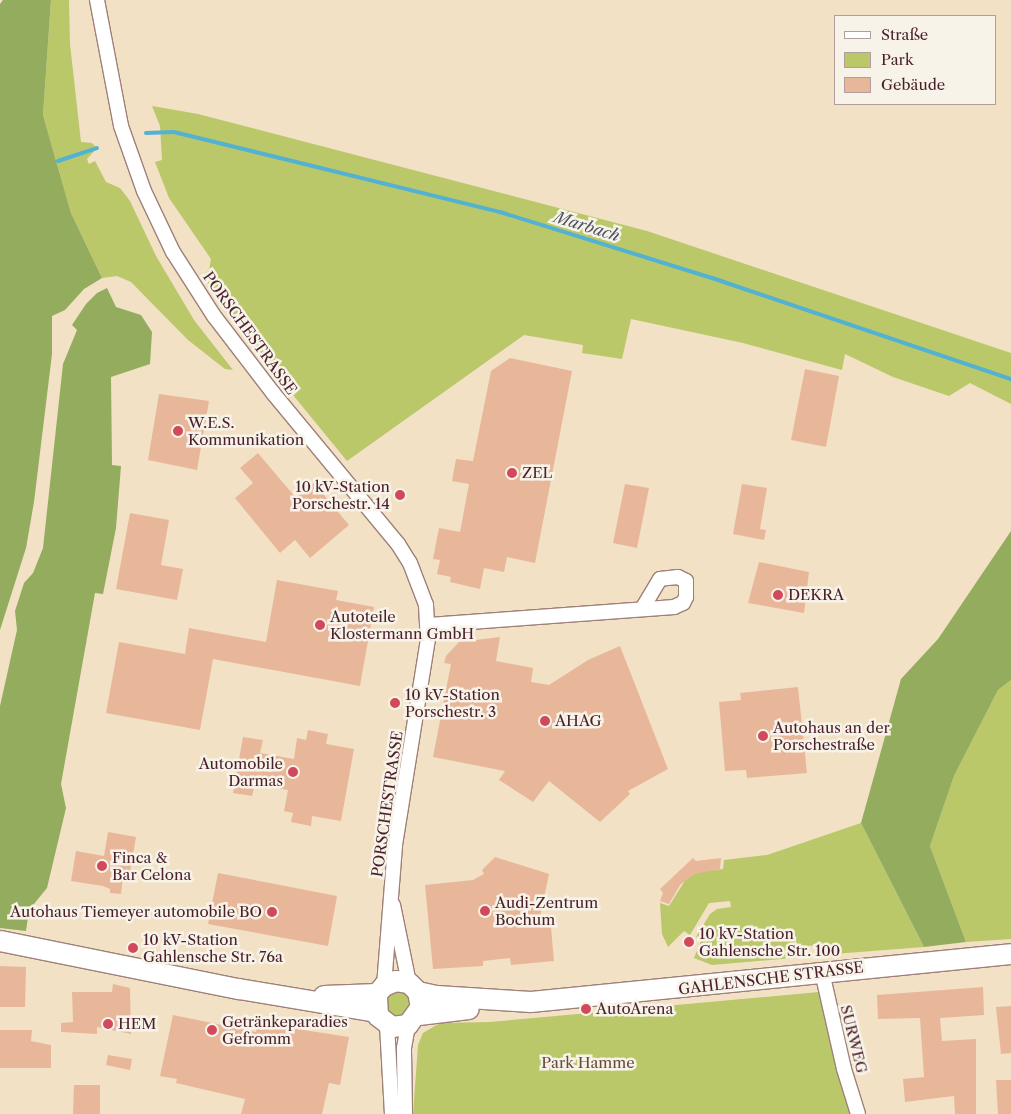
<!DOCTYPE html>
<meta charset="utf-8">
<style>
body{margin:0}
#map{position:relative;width:1011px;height:1114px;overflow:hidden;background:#f2e1c5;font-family:"Libre Caslon Text",serif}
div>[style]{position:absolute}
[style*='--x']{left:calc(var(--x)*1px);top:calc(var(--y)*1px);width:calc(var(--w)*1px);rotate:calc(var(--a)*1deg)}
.green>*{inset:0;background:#bac86a}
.round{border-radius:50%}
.forest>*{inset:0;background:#93ac5e}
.stream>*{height:4px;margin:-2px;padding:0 2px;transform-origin:2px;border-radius:2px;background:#53b1d2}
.building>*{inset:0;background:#e8b79a}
.roads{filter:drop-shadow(1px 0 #9e8078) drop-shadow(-1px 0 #9e8078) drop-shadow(0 1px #9e8078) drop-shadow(0 -1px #9e8078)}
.street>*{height:14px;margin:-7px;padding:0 7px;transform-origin:7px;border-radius:7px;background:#fff}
.secondary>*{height:20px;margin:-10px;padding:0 10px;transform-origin:10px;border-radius:10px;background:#fff}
.dots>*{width:14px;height:14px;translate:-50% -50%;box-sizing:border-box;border:2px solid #f7f3e8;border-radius:50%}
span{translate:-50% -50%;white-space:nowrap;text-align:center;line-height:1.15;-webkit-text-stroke:5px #f7f3e8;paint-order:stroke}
.street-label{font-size:15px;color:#4a1f2b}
.poi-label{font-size:15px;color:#4a1f2b}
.left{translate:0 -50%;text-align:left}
.right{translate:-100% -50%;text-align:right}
.park-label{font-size:15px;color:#66493b}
.water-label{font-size:16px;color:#4d5265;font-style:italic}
.legend{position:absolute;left:834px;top:15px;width:162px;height:90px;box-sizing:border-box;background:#f7f3e8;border:1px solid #b29e9c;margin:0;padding:6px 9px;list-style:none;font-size:15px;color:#4a1f2b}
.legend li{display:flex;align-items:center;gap:10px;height:25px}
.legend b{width:25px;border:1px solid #b29e9c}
</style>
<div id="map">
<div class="green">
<div style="clip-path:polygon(51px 0,69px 0,70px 44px,81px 142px,92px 143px,97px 148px,87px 159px,89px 164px,95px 161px,106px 182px,120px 188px,130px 201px,156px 256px,194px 320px,233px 370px,225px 369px,188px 340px,131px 282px,117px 276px,102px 278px,71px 213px,43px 115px)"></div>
<div style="clip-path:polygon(152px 106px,198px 114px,647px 231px,1011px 353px,1011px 404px,970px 383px,949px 396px,893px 377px,845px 354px,842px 370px,743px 343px,631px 319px,622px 359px,582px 353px,583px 345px,524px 335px,347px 461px,240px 330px,203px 276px,209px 270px,211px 259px,169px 198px,155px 162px,162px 160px,160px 126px)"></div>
<div style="clip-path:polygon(1011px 680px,1011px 939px,966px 942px,930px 846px,954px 776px,998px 690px)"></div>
<div style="clip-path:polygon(861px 823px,924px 947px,821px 955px,820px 945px,791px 947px,792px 958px,712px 965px,694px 958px,701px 941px,696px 937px,710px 914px,717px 909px,731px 907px,730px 901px,709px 903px,690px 935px,684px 931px,668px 947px,662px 934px,660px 903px,669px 906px,686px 879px,698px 872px,723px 869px,724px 860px,767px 855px)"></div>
<div class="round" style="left:385px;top:991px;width:26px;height:26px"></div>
<div style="clip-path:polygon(819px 992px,851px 1114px,413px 1114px,418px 1045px,423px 1033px,440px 1023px,490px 1022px)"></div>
</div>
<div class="forest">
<div style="clip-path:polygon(3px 0,51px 0,43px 115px,71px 213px,102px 278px,84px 289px,65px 310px,52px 316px,52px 354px,34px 502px,26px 548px,0 630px,0 4px)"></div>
<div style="clip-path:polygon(107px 288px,116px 307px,141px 315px,152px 332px,150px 364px,111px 377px,112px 465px,121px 466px,116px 528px,103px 594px,95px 593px,61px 784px,66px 808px,47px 888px,29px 910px,26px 931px,0 928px,0 706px,17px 630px,15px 611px,24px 583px,33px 573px,43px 548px,63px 364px,77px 330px,72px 325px,86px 304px,97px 293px)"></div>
<div style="clip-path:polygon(1011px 531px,1011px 680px,998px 690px,954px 776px,930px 846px,966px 942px,924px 947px,861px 823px,901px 679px,938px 639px)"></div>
</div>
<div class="stream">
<div style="--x:146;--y:133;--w:28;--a:-2"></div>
<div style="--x:174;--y:132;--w:336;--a:13.8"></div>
<div style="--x:500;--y:212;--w:232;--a:17.3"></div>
<div style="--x:721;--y:281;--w:306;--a:18.7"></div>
<div style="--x:58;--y:161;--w:41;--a:-18.4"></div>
</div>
<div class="building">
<div style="clip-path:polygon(510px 358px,572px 371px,535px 563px,507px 557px,504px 572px,484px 568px,480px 589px,450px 582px,451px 577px,437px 574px,440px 560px,433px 559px,439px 528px,460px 532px,469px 484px,452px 481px,456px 459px,473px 461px,491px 371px)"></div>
<div style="clip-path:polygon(805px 369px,839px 376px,826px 447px,791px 440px)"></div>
<div style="clip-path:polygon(159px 394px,209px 401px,197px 470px,148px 460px)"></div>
<div style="clip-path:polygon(258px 453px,296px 498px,314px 483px,349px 525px,310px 558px,295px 540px,280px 553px,235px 498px,253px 483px,240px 468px)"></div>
<div style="clip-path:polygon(625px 484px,649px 488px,637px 548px,613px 543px)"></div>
<div style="clip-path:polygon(742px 484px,767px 488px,760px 529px,766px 530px,764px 540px,733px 534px)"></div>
<div style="clip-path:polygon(130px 513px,169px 520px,161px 565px,183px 569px,177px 600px,116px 589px)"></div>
<div style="clip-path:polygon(759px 562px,809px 572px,804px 613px,748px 603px)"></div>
<div style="clip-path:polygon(277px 580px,338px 591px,336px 600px,374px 607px,360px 686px,213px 659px,200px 730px,106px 713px,119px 642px,185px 654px,189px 628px,266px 642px)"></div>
<div style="clip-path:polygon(500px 637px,496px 661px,533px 668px,531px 682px,549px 685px,588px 660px,620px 646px,668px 769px,628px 791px,630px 794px,600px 822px,549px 781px,533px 802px,499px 780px,505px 771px,433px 757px,451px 664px,444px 663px,446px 656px,459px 642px)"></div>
<div style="clip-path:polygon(798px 687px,807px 773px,747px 778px,746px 770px,725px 771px,719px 702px,741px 700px,740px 693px)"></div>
<div style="clip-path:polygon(308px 730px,328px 734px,326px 744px,354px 749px,341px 821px,312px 816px,311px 826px,291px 822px,293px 813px,284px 811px,288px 790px,255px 784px,252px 796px,233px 793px,243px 737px,263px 740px,260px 753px,294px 759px,297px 738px,306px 740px)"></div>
<div style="clip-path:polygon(108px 832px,136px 837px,129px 878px,123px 877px,121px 894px,110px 893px,110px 889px,103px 886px,71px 881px,76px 851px,104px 856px)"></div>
<div style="clip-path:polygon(495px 857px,549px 874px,540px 917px,550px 916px,554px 961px,511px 965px,510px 958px,483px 961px,483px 966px,433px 969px,425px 885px,473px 880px,484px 874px,482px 870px)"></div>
<div style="clip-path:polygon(693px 858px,696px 861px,721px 858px,720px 869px,694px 874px,680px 885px,669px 904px,660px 901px,663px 893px,660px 889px)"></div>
<div style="clip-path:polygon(218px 873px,337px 896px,328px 946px,208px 924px)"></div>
<div style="clip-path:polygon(0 966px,26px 967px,25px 1007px,0 1007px)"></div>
<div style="clip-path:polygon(113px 984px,130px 988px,131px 1034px,97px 1027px,97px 1034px,61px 1032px,61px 1023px,73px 1022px,72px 992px,112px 992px)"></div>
<div style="clip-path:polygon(983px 987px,984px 1015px,940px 1018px,942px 1041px,976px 1039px,976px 1114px,955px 1114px,954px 1096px,905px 1102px,903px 1079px,924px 1077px,920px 1018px,878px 1019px,877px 995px)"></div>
<div style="clip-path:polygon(1011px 1006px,1011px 1053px,1001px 1054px,996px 1007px)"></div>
<div style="clip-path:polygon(173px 1015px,256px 1032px,258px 1023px,349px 1037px,340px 1085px,329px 1083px,322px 1114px,241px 1114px,245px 1099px,176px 1083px,177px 1079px,160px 1076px)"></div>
<div style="clip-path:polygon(0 1030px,32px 1030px,31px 1041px,51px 1045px,51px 1068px,0 1068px)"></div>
<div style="clip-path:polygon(108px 1055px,132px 1059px,130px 1070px,106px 1065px)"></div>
<div style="clip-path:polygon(996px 1080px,1011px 1080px,1011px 1114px,998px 1114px)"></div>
<div style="clip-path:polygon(74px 1085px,100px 1085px,100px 1114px,73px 1114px)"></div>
</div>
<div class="roads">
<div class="street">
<div style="--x:97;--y:0;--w:128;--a:79.2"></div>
<div style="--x:121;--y:126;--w:69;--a:70.5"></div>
<div style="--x:144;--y:191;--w:68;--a:64.6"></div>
<div style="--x:173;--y:252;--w:76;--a:57.4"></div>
<div style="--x:214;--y:316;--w:97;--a:52.5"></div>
<div style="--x:273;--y:393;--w:196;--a:50.4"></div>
<div style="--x:398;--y:544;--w:22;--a:58"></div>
<div style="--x:410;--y:563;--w:45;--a:69.1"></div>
<div style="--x:426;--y:605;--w:34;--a:87"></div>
<div style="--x:428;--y:639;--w:210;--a:99.1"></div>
<div style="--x:395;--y:846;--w:140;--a:94.5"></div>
<div style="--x:429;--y:625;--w:246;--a:-4.2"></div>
<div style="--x:674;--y:607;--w:10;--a:-24"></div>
<div style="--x:683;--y:603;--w:7;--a:-63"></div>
<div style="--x:686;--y:597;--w:16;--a:-90"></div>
<div style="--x:686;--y:581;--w:9;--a:-153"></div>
<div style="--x:678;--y:577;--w:18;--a:174"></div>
<div style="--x:660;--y:579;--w:33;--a:121"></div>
<div style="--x:393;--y:905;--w:80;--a:78.4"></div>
<div style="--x:822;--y:972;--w:99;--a:77.2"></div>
<div style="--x:844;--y:1069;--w:47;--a:72.7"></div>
<div style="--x:387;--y:1025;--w:89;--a:86.8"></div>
<div style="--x:405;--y:1114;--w:66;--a:-90.9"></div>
<div style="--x:404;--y:1048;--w:23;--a:-80"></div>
</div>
<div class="secondary">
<div style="--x:0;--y:941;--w:244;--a:11.4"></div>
<div style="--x:239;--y:989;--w:139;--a:9.5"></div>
<div style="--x:418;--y:992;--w:15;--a:79"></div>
<div style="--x:421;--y:1007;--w:22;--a:126"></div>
<div style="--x:408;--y:1025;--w:16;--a:173"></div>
<div style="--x:392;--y:1027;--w:18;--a:-142"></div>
<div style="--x:378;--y:1016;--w:22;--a:-93"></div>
<div style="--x:377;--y:994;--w:11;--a:-49"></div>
<div style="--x:384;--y:986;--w:13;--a:-23"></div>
<div style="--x:396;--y:981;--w:13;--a:9"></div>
<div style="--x:409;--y:983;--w:13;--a:45"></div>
<div style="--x:418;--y:992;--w:19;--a:12"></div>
<div style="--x:437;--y:996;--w:94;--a:3.7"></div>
<div style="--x:531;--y:1002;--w:482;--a:-5.7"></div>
<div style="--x:324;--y:996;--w:53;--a:-2.2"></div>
<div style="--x:419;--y:1015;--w:50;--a:-6.8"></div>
</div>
</div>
<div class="dots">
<div style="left:178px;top:431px;background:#d1495b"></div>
<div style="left:512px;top:473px;background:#d1495b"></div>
<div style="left:400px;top:495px;background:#d1495b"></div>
<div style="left:778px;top:595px;background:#d1495b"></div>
<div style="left:320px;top:625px;background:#d1495b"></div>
<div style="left:395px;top:703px;background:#d1495b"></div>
<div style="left:545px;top:721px;background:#d1495b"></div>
<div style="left:763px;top:736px;background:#d1495b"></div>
<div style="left:293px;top:772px;background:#d1495b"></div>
<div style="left:102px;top:866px;background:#d1495b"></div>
<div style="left:485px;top:911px;background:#d1495b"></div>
<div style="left:272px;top:912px;background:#d1495b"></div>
<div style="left:689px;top:942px;background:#d1495b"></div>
<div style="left:133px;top:948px;background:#d1495b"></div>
<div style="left:586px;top:1009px;background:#d1495b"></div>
<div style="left:108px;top:1024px;background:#d1495b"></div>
<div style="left:212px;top:1030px;background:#d1495b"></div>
</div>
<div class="street-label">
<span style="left:250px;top:333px;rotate:54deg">PORSCHESTRASSE</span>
<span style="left:387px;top:804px;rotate:-82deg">PORSCHESTRASSE</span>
<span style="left:771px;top:978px;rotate:-7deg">GAHLENSCHE STRASSE</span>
<span style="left:854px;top:1039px;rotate:76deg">SURWEG</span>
</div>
<div class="poi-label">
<span class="left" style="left:188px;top:431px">W.E.S.<br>Kommunikation</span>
<span class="left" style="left:522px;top:473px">ZEL</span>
<span class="right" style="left:390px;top:495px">10 kV-Station<br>Porschestr. 14</span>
<span class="left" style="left:788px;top:595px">DEKRA</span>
<span class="left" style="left:330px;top:625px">Autoteile<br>Klostermann GmbH</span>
<span class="left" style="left:405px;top:703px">10 kV-Station<br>Porschestr. 3</span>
<span class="left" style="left:555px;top:721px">AHAG</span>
<span class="left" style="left:773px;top:736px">Autohaus an der<br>Porschestraße</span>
<span class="right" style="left:283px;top:772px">Automobile<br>Darmas</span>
<span class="left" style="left:112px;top:866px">Finca &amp;<br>Bar Celona</span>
<span class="left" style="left:495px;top:911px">Audi-Zentrum<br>Bochum</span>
<span class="right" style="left:262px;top:912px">Autohaus Tiemeyer automobile BO</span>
<span class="left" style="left:699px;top:942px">10 kV-Station<br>Gahlensche Str. 100</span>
<span class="left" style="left:143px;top:948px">10 kV-Station<br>Gahlensche Str. 76a</span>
<span class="left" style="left:596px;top:1009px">AutoArena</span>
<span class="left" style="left:222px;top:1030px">Getränkeparadies<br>Gefromm</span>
<span class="left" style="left:118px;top:1024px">HEM</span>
</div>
<div class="park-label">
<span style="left:588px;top:1063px">Park Hamme</span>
</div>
<div class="water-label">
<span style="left:587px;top:226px;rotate:17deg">Marbach</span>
</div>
<ul class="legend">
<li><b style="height:6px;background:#fff"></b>Straße</li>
<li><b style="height:14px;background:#bac86a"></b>Park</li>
<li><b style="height:14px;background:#e8b79a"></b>Gebäude</li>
</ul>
</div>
